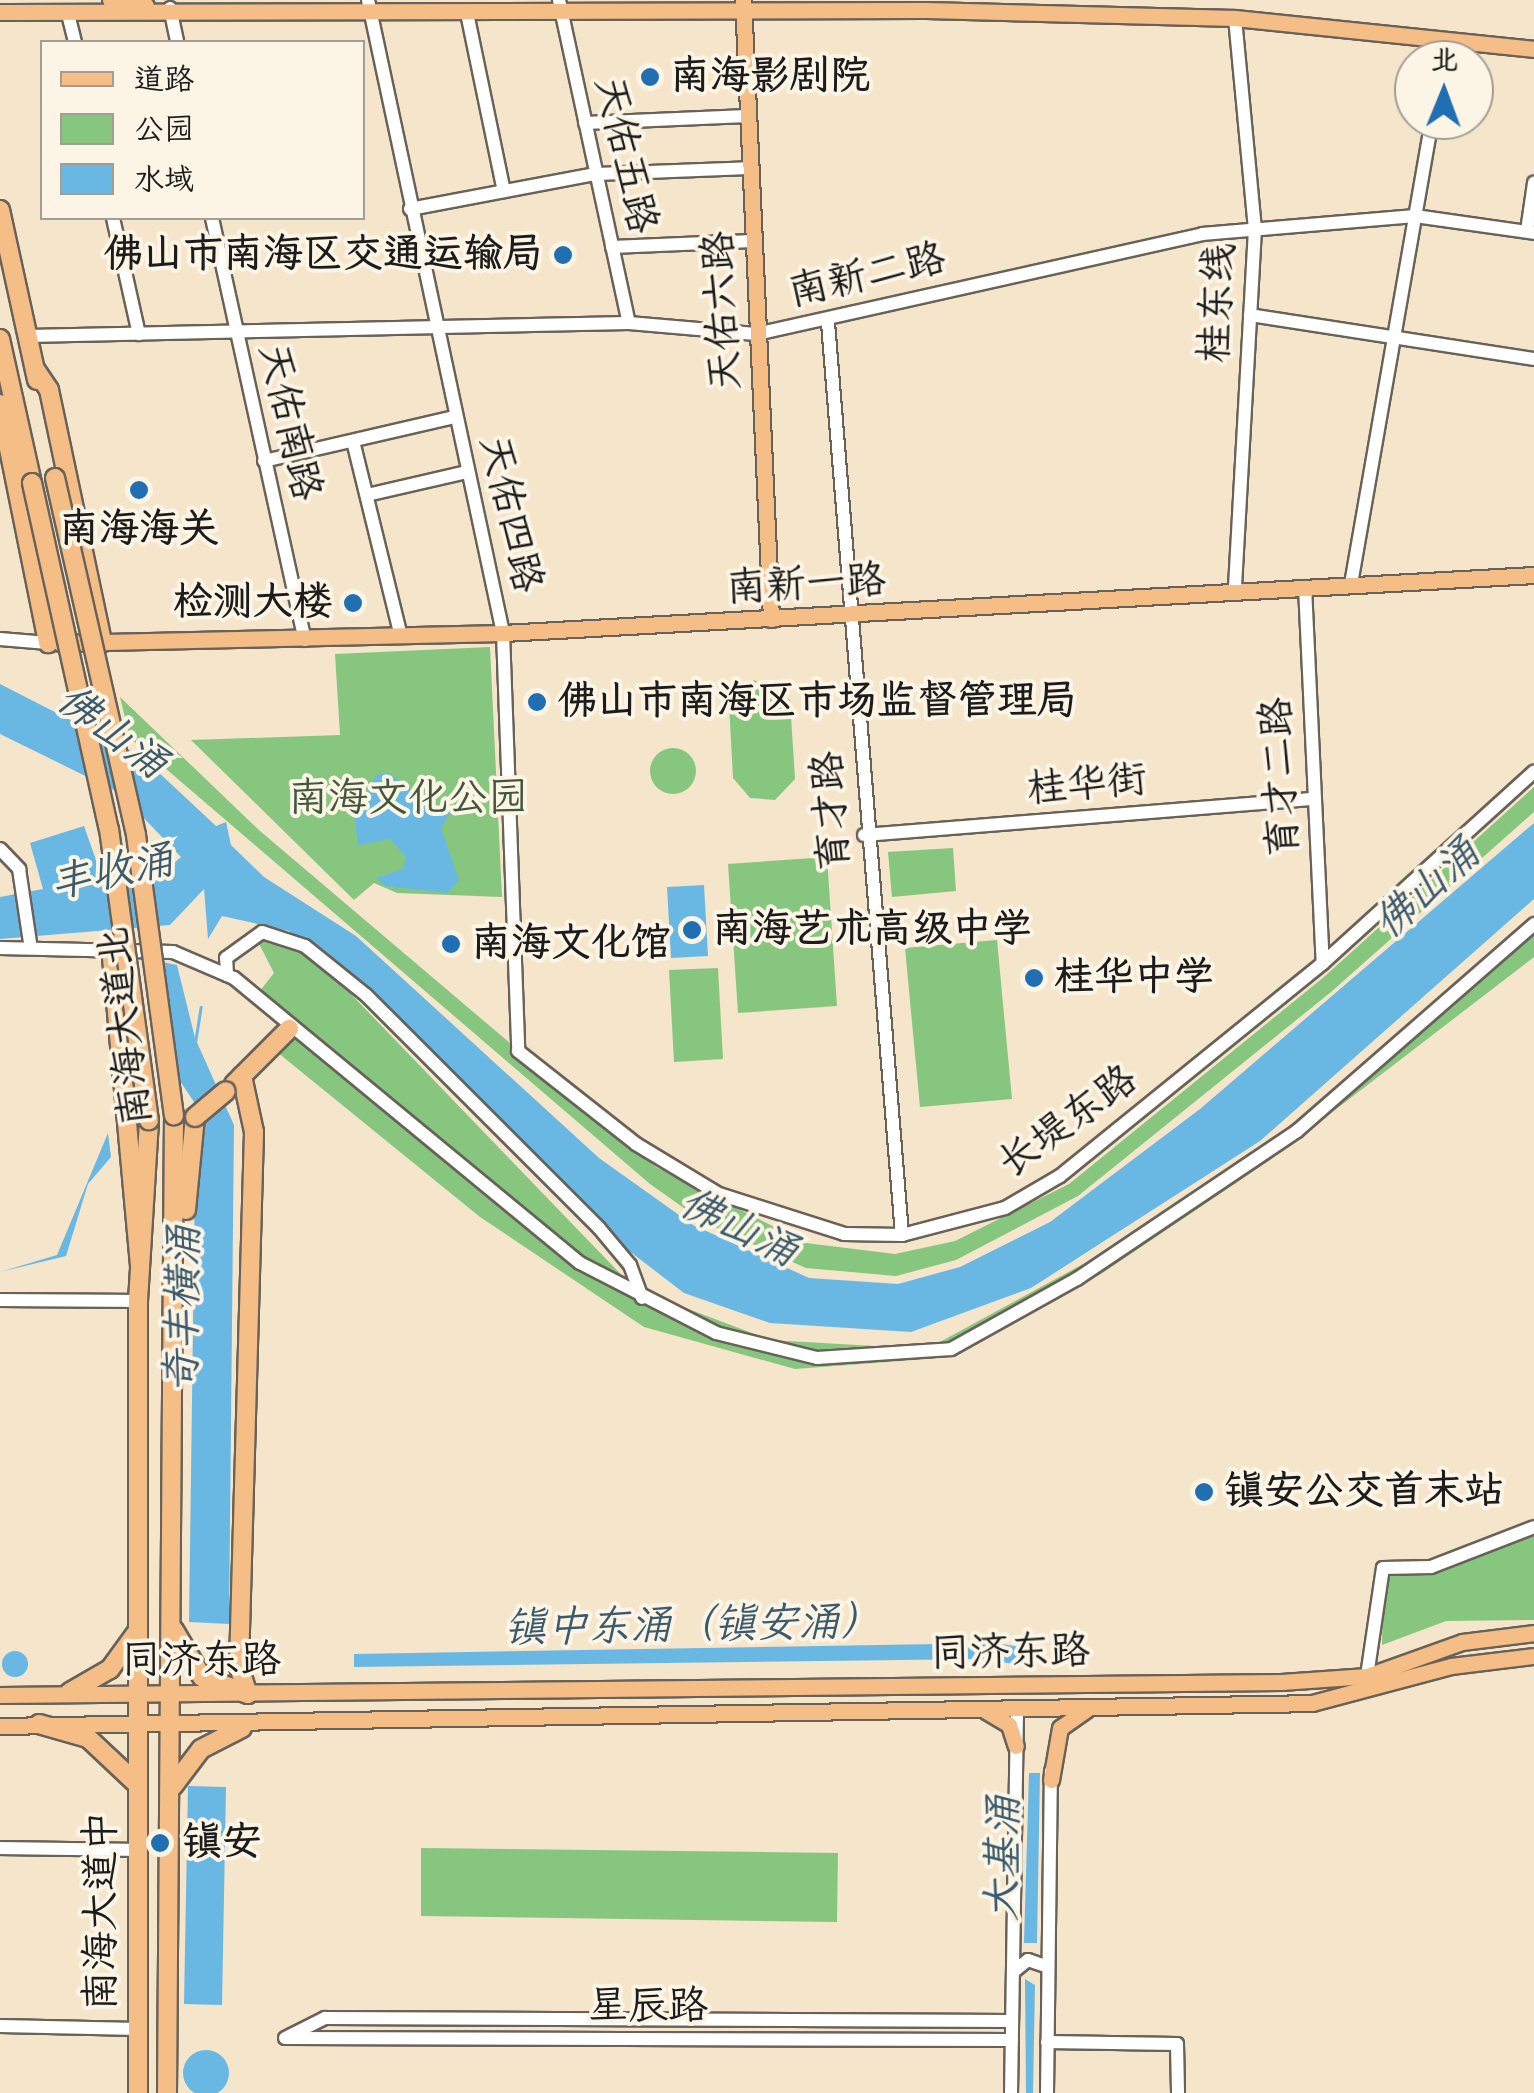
<!DOCTYPE html>
<meta charset="utf-8">
<style>
body{margin:0}
#map{position:relative;width:1534px;height:2093px;overflow:hidden;background:#f5e5cb;font-family:Mynerve,"LXGW WenKai TC",sans-serif}
div>[style]{position:absolute}
[style*='--x']{left:calc(var(--x)*1px);top:calc(var(--y)*1px);width:calc(var(--w)*1px);rotate:calc(var(--a)*1deg)}
.green>*{inset:0;background:#87c67e}
.round{border-radius:50%}
.water>*{inset:0;background:#69b8e4}
.stream>*{height:2.5px;margin:-1.25px;padding:0 1.25px;transform-origin:1.25px;border-radius:1.25px;background:#69b8e4}
.roads{filter:drop-shadow(2px 0 #686259) drop-shadow(-2px 0 #686259) drop-shadow(0 2px #686259) drop-shadow(0 -2px #686259)}
.minor>*{height:12px;margin:-6px;padding:0 6px;transform-origin:6px;border-radius:6px;background:#fff}
.major>*{height:15px;margin:-7.5px;padding:0 7.5px;transform-origin:7.5px;border-radius:7.5px;background:#f6be87}
.highway>*{height:18px;margin:-9px;padding:0 9px;transform-origin:9px;border-radius:9px;background:#f6be87}
.bridges{filter:drop-shadow(2px 0 #686259) drop-shadow(-2px 0 #686259) drop-shadow(0 2px #686259) drop-shadow(0 -2px #686259)}
.highway-bridge>*{height:18px;margin:-9px;padding:0 9px;transform-origin:9px;border-radius:9px;background:#f6be87}
.dots>*{width:28px;height:28px;translate:-50% -50%;box-sizing:border-box;border:5px solid #fcf5e5;border-radius:50%}
span{translate:-50% -50%;white-space:nowrap;text-align:center;line-height:1.15;-webkit-text-stroke:8px #fcf5e5;paint-order:stroke}
.poi-label{font-size:40px;color:#1c1c1c;font-weight:700}
.left{translate:0 -50%;text-align:left}
.right{translate:-100% -50%;text-align:right}
.street-label{font-size:40px;color:#1c1c1c}
.park-label{font-size:40px;color:#41583e}
.water-label{font-size:42px;color:#3b5a6c;font-style:italic}
.legend{position:absolute;left:40px;top:40px;width:325px;height:180px;box-sizing:border-box;background:#fcf5e5;border:2px solid #a29e95;margin:0;padding:12px 18px;list-style:none;font-size:30px;color:#1c1c1c}
.legend li{display:flex;align-items:center;gap:20px;height:50px}
.legend b{width:50px;border:2px solid #a29e95}
.north{position:absolute;left:1394px;top:40px;width:100px;height:100px;box-sizing:border-box;background:#fcf5e5;border:2px solid #a29e95;border-radius:50%;rotate:1deg;font-size:28px;font-weight:700;line-height:40px;text-align:center;color:#1c1c1c}
.north::after{content:'';display:block;margin:auto;width:35px;height:45px;background:#1f6fb2;clip-path:polygon(50% 0,100% 100%,50% 72%,0 100%)}
</style>
<div id="map">
<div class="green">
<div style="clip-path:polygon(490px 647px,502px 897px,397px 893px,374px 883px,354px 900px,191px 740px,340px 735px,335px 654px)"></div>
<div style="clip-path:polygon(754px 680px,790px 700px,795px 779px,775px 800px,750px 798px,733px 778px,729px 704px)"></div>
<div style="clip-path:polygon(120px 697px,260px 831px,656px 1167px,806px 1243px,895px 1254px,955px 1241px,1069px 1184px,1324px 977px,1534px 787px,1534px 812px,1331px 992px,1078px 1196px,956px 1260px,896px 1276px,806px 1268px,705px 1223px,650px 1184px,130px 738px)"></div>
<div class="round" style="left:650px;top:748px;width:46px;height:46px"></div>
<div style="clip-path:polygon(953px 848px,956px 891px,892px 897px,888px 852px)"></div>
<div style="clip-path:polygon(827px 857px,837px 1006px,738px 1013px,728px 864px)"></div>
<div style="clip-path:polygon(1534px 915px,1534px 957px,1270px 1160px,1101px 1274px,940px 1358px,795px 1369px,644px 1327px,480px 1217px,277px 1052px,295px 1029px,259px 992px,274px 973px,256px 938px,280px 936px,347px 990px,635px 1289px,771px 1340px,908px 1348px,938px 1343px,1096px 1257px,1267px 1145px)"></div>
<div style="clip-path:polygon(997px 940px,1012px 1099px,920px 1107px,905px 948px)"></div>
<div style="clip-path:polygon(718px 968px,723px 1059px,674px 1062px,669px 970px)"></div>
<div style="clip-path:polygon(1534px 1532px,1534px 1620px,1446px 1621px,1382px 1645px,1383px 1576px,1433px 1574px)"></div>
<div style="clip-path:polygon(421px 1848px,838px 1853px,837px 1922px,421px 1916px)"></div>
</div>
<div class="water">
<div style="clip-path:polygon(0 684px,141px 756px,216px 826px,226px 822px,231px 845px,264px 877px,356px 936px,599px 1158px,693px 1225px,809px 1278px,898px 1284px,960px 1267px,1050px 1222px,1200px 1109px,1534px 823px,1534px 899px,1260px 1141px,1031px 1288px,911px 1332px,770px 1323px,684px 1293px,624px 1247px,289px 931px,222px 916px,208px 939px,204px 889px,170px 925px,0 939px,0 897px,43px 889px,30px 843px,84px 826px,102px 877px,158px 877px,181px 857px,120px 793px,0 734px)"></div>
<div style="clip-path:polygon(389px 773px,442px 813px,452px 810px,441px 828px,459px 880px,447px 893px,385px 886px,376px 878px,403px 869px,406px 857px,390px 839px,358px 845px,353px 807px,363px 805px,376px 775px)"></div>
<div style="clip-path:polygon(704px 885px,708px 956px,671px 958px,667px 887px)"></div>
<div style="clip-path:polygon(152px 960px,177px 965px,195px 1038px,234px 1125px,229px 1624px,189px 1622px,196px 1105px,178px 1078px)"></div>
<div style="clip-path:polygon(108px 1133px,111px 1157px,88px 1184px,66px 1256px,0 1272px,57px 1255px)"></div>
<div style="clip-path:polygon(995px 1643px,1035px 1649px,1036px 1667px,981px 1659px,354px 1667px,354px 1654px)"></div>
<div class="round" style="left:2px;top:1651px;width:26px;height:26px"></div>
<div style="clip-path:polygon(1029px 1773px,1040px 1773px,1037px 1943px,1024px 1943px)"></div>
<div style="clip-path:polygon(188px 1786px,226px 1787px,222px 2005px,184px 2004px)"></div>
<div style="clip-path:polygon(1025px 1979px,1035px 1985px,1033px 2093px,1026px 2093px)"></div>
<div class="round" style="left:183px;top:2050px;width:46px;height:46px"></div>
</div>
<div class="stream">
<div style="--x:195;--y:1043;--w:36;--a:-81"></div>
</div>
<div class="roads">
<div class="minor">
<div style="--x:368;--y:0;--w:647;--a:77.96"></div>
<div style="--x:503;--y:633;--w:418;--a:87.9"></div>
<div style="--x:518;--y:1051;--w:150;--a:38.2"></div>
<div style="--x:636;--y:1144;--w:97;--a:31.1"></div>
<div style="--x:719;--y:1194;--w:131;--a:17.7"></div>
<div style="--x:844;--y:1234;--w:58;--a:1"></div>
<div style="--x:902;--y:1235;--w:106;--a:-14.7"></div>
<div style="--x:1005;--y:1208;--w:64;--a:-30.2"></div>
<div style="--x:1060;--y:1176;--w:338;--a:-39"></div>
<div style="--x:1323;--y:963;--w:285;--a:-42.2"></div>
<div style="--x:559;--y:0;--w:330;--a:77.8"></div>
<div style="--x:170;--y:8;--w:35;--a:78"></div>
<div style="--x:467;--y:13;--w:182;--a:78.3"></div>
<div style="--x:68;--y:14;--w:29;--a:76"></div>
<div style="--x:1235;--y:18;--w:212;--a:84.6"></div>
<div style="--x:1255;--y:229;--w:363;--a:93.2"></div>
<div style="--x:1443;--y:60;--w:19;--a:-78"></div>
<div style="--x:585;--y:123;--w:162;--a:-2.5"></div>
<div style="--x:410;--y:209;--w:189;--a:-10.7"></div>
<div style="--x:596;--y:174;--w:153;--a:-2.2"></div>
<div style="--x:113;--y:218;--w:119;--a:77.4"></div>
<div style="--x:212;--y:218;--w:432;--a:77.6"></div>
<div style="--x:1527;--y:231;--w:49;--a:-81.7"></div>
<div style="--x:612;--y:247;--w:140;--a:-2.5"></div>
<div style="--x:1250;--y:315;--w:287;--a:8.8"></div>
<div style="--x:828;--y:323;--w:915;--a:85.36"></div>
<div style="--x:28;--y:336;--w:601;--a:-1.24"></div>
<div style="--x:629;--y:323;--w:127;--a:5"></div>
<div style="--x:756;--y:334;--w:457;--a:-12.6"></div>
<div style="--x:1202;--y:234;--w:214;--a:-4.8"></div>
<div style="--x:1415;--y:216;--w:120;--a:8.1"></div>
<div style="--x:353;--y:441;--w:201;--a:76.2"></div>
<div style="--x:264;--y:461;--w:196;--a:-13"></div>
<div style="--x:367;--y:495;--w:103;--a:-13"></div>
<div style="--x:1351;--y:584;--w:471;--a:-80.1"></div>
<div style="--x:1305;--y:587;--w:376;--a:87.3"></div>
<div style="--x:0;--y:639;--w:48;--a:4.8"></div>
<div style="--x:864;--y:835;--w:452;--a:-4.6"></div>
<div style="--x:0;--y:849;--w:28;--a:46"></div>
<div style="--x:19;--y:869;--w:75;--a:81.5"></div>
<div style="--x:0;--y:948;--w:173;--a:1.3"></div>
<div style="--x:173;--y:952;--w:66;--a:23.1"></div>
<div style="--x:234;--y:978;--w:448;--a:39.5"></div>
<div style="--x:580;--y:1263;--w:153;--a:27.2"></div>
<div style="--x:716;--y:1333;--w:104;--a:13.9"></div>
<div style="--x:817;--y:1358;--w:134;--a:-3.8"></div>
<div style="--x:951;--y:1349;--w:144;--a:-29.1"></div>
<div style="--x:1077;--y:1279;--w:265;--a:-33.9"></div>
<div style="--x:1297;--y:1131;--w:315;--a:-41.1"></div>
<div style="--x:227;--y:975;--w:17;--a:-93"></div>
<div style="--x:226;--y:958;--w:44;--a:-35.8"></div>
<div style="--x:262;--y:932;--w:45;--a:18"></div>
<div style="--x:305;--y:946;--w:78;--a:38.8"></div>
<div style="--x:366;--y:995;--w:330;--a:45"></div>
<div style="--x:599;--y:1228;--w:48;--a:50"></div>
<div style="--x:630;--y:1265;--w:35;--a:70"></div>
<div style="--x:0;--y:1300;--w:138;--a:0.4"></div>
<div style="--x:1367;--y:1676;--w:109;--a:-81.6"></div>
<div style="--x:1383;--y:1568;--w:48;--a:-1.2"></div>
<div style="--x:1431;--y:1567;--w:110;--a:-21.2"></div>
<div style="--x:0;--y:1848;--w:137;--a:0.8"></div>
<div style="--x:1013;--y:1972;--w:19;--a:-39"></div>
<div style="--x:1028;--y:1960;--w:21;--a:19"></div>
<div style="--x:0;--y:2026;--w:138;--a:1.2"></div>
<div style="--x:285;--y:2038;--w:45;--a:-26.6"></div>
<div style="--x:325;--y:2018;--w:687;--a:0.25"></div>
<div style="--x:287;--y:2038;--w:725;--a:0.16"></div>
<div style="--x:1047;--y:2042;--w:130;--a:0.9"></div>
<div style="--x:1177;--y:2044;--w:49;--a:88.8"></div>
<div style="--x:1011;--y:2093;--w:386;--a:-89.1"></div>
<div style="--x:1047;--y:2093;--w:322;--a:-89.3"></div>
</div>
<div class="major">
<div style="--x:110;--y:0;--w:36;--a:8"></div>
<div style="--x:743;--y:0;--w:620;--a:87.41"></div>
<div style="--x:0;--y:12;--w:926;--a:-0.12"></div>
<div style="--x:926;--y:10;--w:309;--a:1.5"></div>
<div style="--x:1235;--y:18;--w:301;--a:5.9"></div>
<div style="--x:60;--y:643;--w:443;--a:-1.3"></div>
<div style="--x:503;--y:633;--w:1033;--a:-3.22"></div>
<div style="--x:0;--y:1695;--w:1281;--a:-0.58"></div>
<div style="--x:1281;--y:1682;--w:86;--a:-4"></div>
<div style="--x:1367;--y:1676;--w:101;--a:-19.7"></div>
<div style="--x:1462;--y:1642;--w:73;--a:-7.1"></div>
<div style="--x:986;--y:1711;--w:27;--a:31"></div>
<div style="--x:1009;--y:1725;--w:22;--a:72"></div>
<div style="--x:0;--y:1726;--w:1312;--a:-1"></div>
<div style="--x:1312;--y:1703;--w:144;--a:-14.9"></div>
<div style="--x:1451;--y:1666;--w:84;--a:-6.9"></div>
<div style="--x:1051;--y:1780;--w:53;--a:-80.2"></div>
<div style="--x:1060;--y:1728;--w:33;--a:-35"></div>
</div>
<div class="highway">
<div style="--x:0;--y:210;--w:174;--a:77.7"></div>
<div style="--x:0;--y:339;--w:148;--a:77.5"></div>
<div style="--x:35;--y:369;--w:25;--a:56"></div>
<div style="--x:49;--y:390;--w:258;--a:78.1"></div>
<div style="--x:0;--y:404;--w:244;--a:78.6"></div>
<div style="--x:111;--y:947;--w:318;--a:84.8"></div>
<div style="--x:242;--y:1076;--w:57;--a:77.9"></div>
<div style="--x:254;--y:1132;--w:535;--a:91.61"></div>
<div style="--x:239;--y:1667;--w:28;--a:72"></div>
<div style="--x:234;--y:1084;--w:78;--a:-45"></div>
<div style="--x:186;--y:1210;--w:93;--a:-84.5"></div>
<div style="--x:174;--y:1630;--w:55;--a:59.2"></div>
<div style="--x:202;--y:1677;--w:49;--a:20.3"></div>
<div style="--x:70;--y:1692;--w:46;--a:-29.9"></div>
<div style="--x:110;--y:1669;--w:46;--a:-53.9"></div>
<div style="--x:39;--y:1724;--w:51;--a:15.9"></div>
<div style="--x:88;--y:1738;--w:67;--a:43.2"></div>
<div style="--x:173;--y:1786;--w:46;--a:-52.9"></div>
<div style="--x:201;--y:1749;--w:46;--a:-27.1"></div>
<div style="--x:138;--y:2093;--w:792;--a:-90"></div>
<div style="--x:138;--y:1301;--w:181;--a:-86.5"></div>
<div style="--x:167;--y:2093;--w:978;--a:-89.59"></div>
</div>
</div>
<div class="bridges">
<div class="highway-bridge">
<div style="--x:55;--y:478;--w:366;--a:77.2"></div>
<div style="--x:136;--y:835;--w:283;--a:82.3"></div>
<div style="--x:32;--y:483;--w:354;--a:77.5"></div>
<div style="--x:109;--y:829;--w:294;--a:82.2"></div>
<div style="--x:195;--y:1117;--w:40;--a:-40"></div>
</div>
</div>
<div class="dots">
<div style="left:650px;top:77px;background:#1f6fb2"></div>
<div style="left:563px;top:255px;background:#1f6fb2"></div>
<div style="left:139px;top:490px;background:#1f6fb2"></div>
<div style="left:353px;top:603px;background:#1f6fb2"></div>
<div style="left:537px;top:702px;background:#1f6fb2"></div>
<div style="left:692px;top:930px;background:#1f6fb2"></div>
<div style="left:451px;top:944px;background:#1f6fb2"></div>
<div style="left:1034px;top:978px;background:#1f6fb2"></div>
<div style="left:1204px;top:1492px;background:#1f6fb2"></div>
<div style="left:160px;top:1843px;background:#1f6fb2"></div>
</div>
<div class="poi-label">
<span class="left" style="left:670px;top:77px">南海影剧院</span>
<span class="right" style="left:543px;top:255px">佛山市南海区交通运输局</span>
<span style="left:139px;top:530px">南海海关</span>
<span class="right" style="left:333px;top:603px">检测大楼</span>
<span class="left" style="left:557px;top:702px">佛山市南海区市场监督管理局</span>
<span class="left" style="left:712px;top:930px">南海艺术高级中学</span>
<span class="left" style="left:471px;top:944px">南海文化馆</span>
<span class="left" style="left:1054px;top:978px">桂华中学</span>
<span class="left" style="left:1224px;top:1492px">镇安公交首末站</span>
<span class="left" style="left:182px;top:1843px">镇安</span>
</div>
<div class="street-label">
<span style="left:625px;top:155px;rotate:77deg">天佑五路</span>
<span style="left:867px;top:276px;rotate:-13deg">南新二路</span>
<span style="left:1218px;top:303px;rotate:-87deg">桂东线</span>
<span style="left:723px;top:311px;rotate:-93deg">天佑六路</span>
<span style="left:289px;top:422px;rotate:77deg">天佑南路</span>
<span style="left:510px;top:514px;rotate:77deg">天佑四路</span>
<span style="left:806px;top:585px;rotate:-3deg">南新一路</span>
<span style="left:1281px;top:777px;rotate:-93deg">育才二路</span>
<span style="left:1087px;top:785px;rotate:-5deg">桂华街</span>
<span style="left:832px;top:811px;rotate:-94deg">育才路</span>
<span style="left:126px;top:1026px;rotate:-97deg">南海大道北</span>
<span style="left:1068px;top:1122px;rotate:-36deg">长堤东路</span>
<span style="left:1010px;top:1653px;rotate:-1deg">同济东路</span>
<span style="left:201px;top:1661px">同济东路</span>
<span style="left:102px;top:1911px;rotate:-90deg">南海大道中</span>
<span style="left:648px;top:2007px">星辰路</span>
</div>
<div class="park-label">
<span style="left:408px;top:799px">南海文化公园</span>
</div>
<div class="water-label">
<span style="left:111px;top:733px;rotate:37deg">佛山涌</span>
<span style="left:112px;top:874px;rotate:-12deg">丰收涌</span>
<span style="left:1428px;top:890px;rotate:-42deg">佛山涌</span>
<span style="left:738px;top:1229px;rotate:26deg">佛山涌</span>
<span style="left:185px;top:1309px;rotate:-89deg">奇丰横涌</span>
<span style="left:693px;top:1627px;rotate:-1deg">镇中东涌（镇安涌）</span>
<span style="left:1005px;top:1858px;rotate:-89deg">大基涌</span>
</div>
<ul class="legend">
<li><b style="height:12px;background:#f6be87"></b>道路</li>
<li><b style="height:28px;background:#87c67e"></b>公园</li>
<li><b style="height:28px;background:#69b8e4"></b>水域</li>
</ul>
<div class="north">北</div>
</div>
